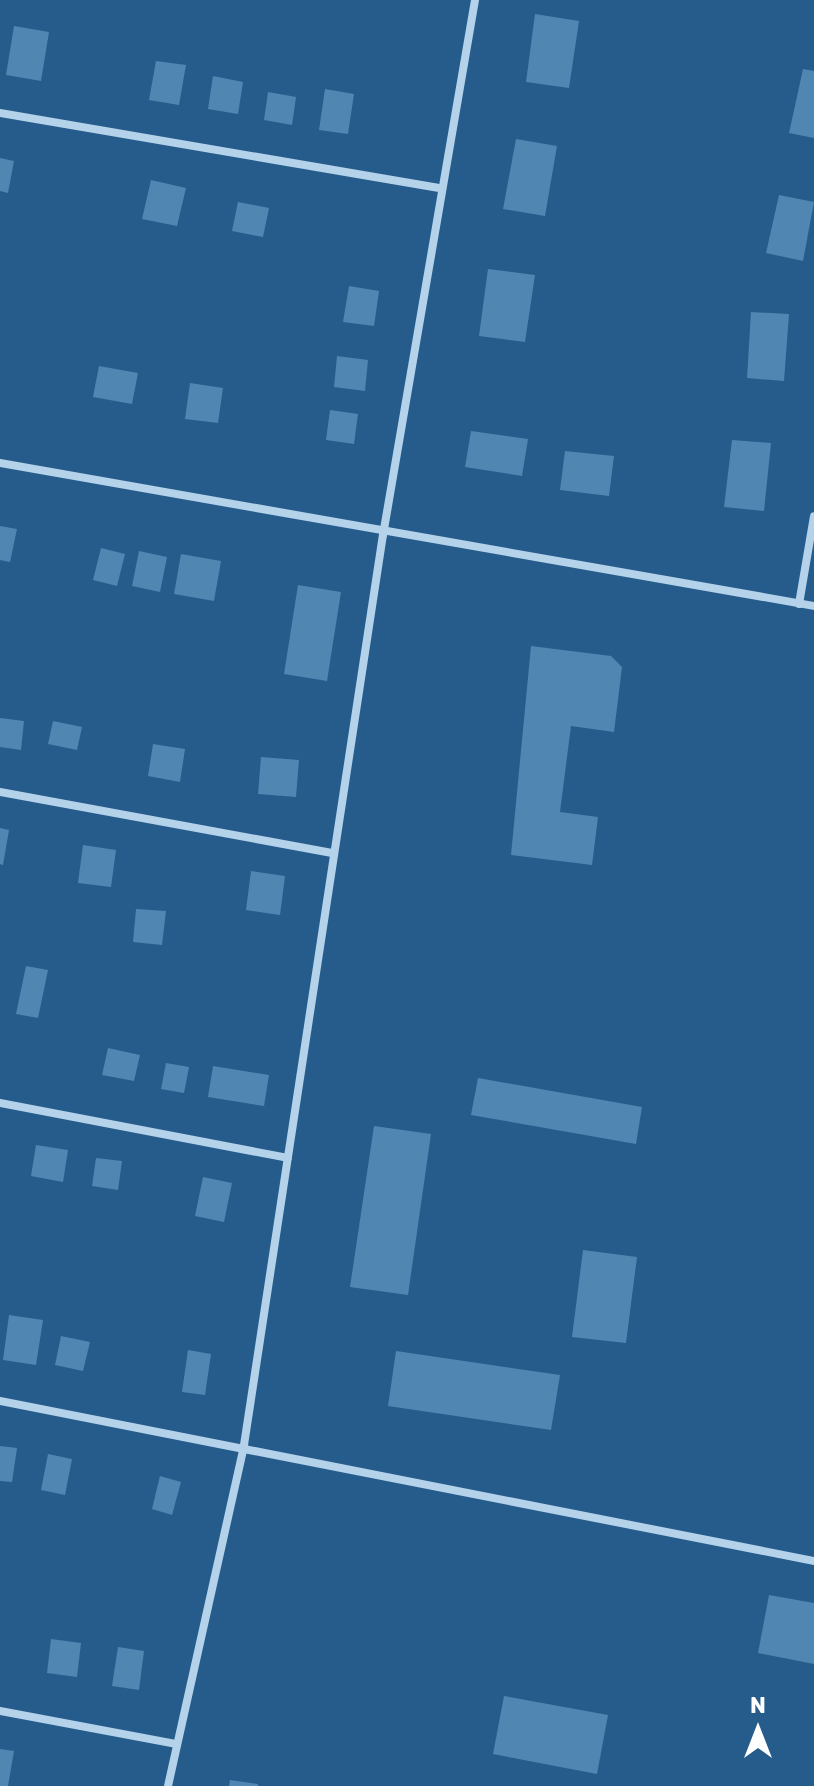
<!DOCTYPE html>
<style>
body{margin:0}
#map{position:relative;width:814px;height:1786px;overflow:hidden;background:#265c8b;font-family:Rubik,sans-serif}
div>[style]{position:absolute}
[style*='--x']{left:calc(var(--x)*1px);top:calc(var(--y)*1px);width:calc(var(--w)*1px);rotate:calc(var(--a)*1deg)}
.building>*{inset:0;background:#4f86b2}
.street>*{height:8px;margin:-4px;padding:0 4px;transform-origin:4px;border-radius:4px;background:#b4d2ea}
span{translate:-50% -50%;white-space:nowrap;text-align:center;line-height:1.15;-webkit-text-stroke:8px #265c8b;paint-order:stroke}
.north{position:absolute;left:718px;top:1690px;width:80px;height:80px;-webkit-text-stroke:6px #265c8b;paint-order:stroke;rotate:0deg;font-size:22px;font-weight:700;line-height:32px;text-align:center;color:#fff}
.north::after{content:'';display:block;margin:auto;width:28px;height:36px;background:#fff;clip-path:polygon(50% 0,100% 100%,50% 72%,0 100%)}
</style>
<div id="map">
<div class="building">
<div style="clip-path:polygon(535px 14px,579px 21px,569px 88px,526px 82px)"></div>
<div style="clip-path:polygon(14px 26px,49px 32px,41px 81px,6px 75px)"></div>
<div style="clip-path:polygon(156px 61px,186px 65px,179px 105px,149px 100px)"></div>
<div style="clip-path:polygon(803px 69px,814px 71px,814px 138px,789px 133px)"></div>
<div style="clip-path:polygon(213px 76px,243px 82px,238px 114px,208px 109px)"></div>
<div style="clip-path:polygon(325px 89px,354px 94px,348px 134px,319px 130px)"></div>
<div style="clip-path:polygon(268px 92px,296px 97px,292px 125px,264px 120px)"></div>
<div style="clip-path:polygon(516px 139px,557px 146px,545px 216px,503px 209px)"></div>
<div style="clip-path:polygon(0 158px,14px 161px,8px 193px,0 191px)"></div>
<div style="clip-path:polygon(151px 180px,186px 188px,177px 226px,142px 219px)"></div>
<div style="clip-path:polygon(779px 195px,814px 202px,803px 261px,766px 253px)"></div>
<div style="clip-path:polygon(238px 202px,269px 208px,263px 237px,232px 231px)"></div>
<div style="clip-path:polygon(488px 269px,535px 275px,525px 342px,479px 336px)"></div>
<div style="clip-path:polygon(349px 286px,379px 291px,374px 326px,343px 322px)"></div>
<div style="clip-path:polygon(751px 312px,789px 314px,784px 381px,747px 378px)"></div>
<div style="clip-path:polygon(337px 356px,368px 360px,365px 391px,334px 387px)"></div>
<div style="clip-path:polygon(99px 366px,138px 373px,132px 404px,93px 397px)"></div>
<div style="clip-path:polygon(190px 383px,223px 388px,218px 423px,185px 419px)"></div>
<div style="clip-path:polygon(330px 410px,358px 414px,354px 444px,326px 440px)"></div>
<div style="clip-path:polygon(471px 431px,528px 439px,522px 476px,465px 467px)"></div>
<div style="clip-path:polygon(732px 440px,771px 443px,764px 511px,724px 507px)"></div>
<div style="clip-path:polygon(565px 451px,614px 456px,609px 496px,560px 490px)"></div>
<div style="clip-path:polygon(0 526px,17px 529px,10px 562px,0 560px)"></div>
<div style="clip-path:polygon(101px 548px,125px 554px,117px 586px,93px 580px)"></div>
<div style="clip-path:polygon(139px 551px,167px 557px,160px 592px,132px 586px)"></div>
<div style="clip-path:polygon(181px 554px,221px 561px,214px 601px,174px 594px)"></div>
<div style="clip-path:polygon(298px 585px,341px 592px,327px 681px,284px 674px)"></div>
<div style="clip-path:polygon(531px 646px,611px 656px,622px 667px,614px 732px,571px 726px,560px 812px,598px 817px,592px 865px,511px 855px)"></div>
<div style="clip-path:polygon(0 718px,24px 721px,21px 750px,0 747px)"></div>
<div style="clip-path:polygon(53px 721px,82px 727px,77px 750px,48px 744px)"></div>
<div style="clip-path:polygon(153px 744px,185px 749px,180px 782px,148px 776px)"></div>
<div style="clip-path:polygon(261px 757px,299px 760px,296px 797px,258px 794px)"></div>
<div style="clip-path:polygon(0 828px,9px 830px,3px 865px,0 864px)"></div>
<div style="clip-path:polygon(83px 845px,116px 850px,111px 887px,78px 883px)"></div>
<div style="clip-path:polygon(251px 871px,285px 876px,280px 915px,246px 910px)"></div>
<div style="clip-path:polygon(136px 909px,166px 911px,162px 945px,133px 942px)"></div>
<div style="clip-path:polygon(26px 966px,48px 970px,38px 1018px,16px 1014px)"></div>
<div style="clip-path:polygon(108px 1048px,140px 1055px,134px 1081px,102px 1075px)"></div>
<div style="clip-path:polygon(166px 1063px,189px 1067px,184px 1093px,161px 1089px)"></div>
<div style="clip-path:polygon(213px 1066px,269px 1075px,264px 1106px,208px 1097px)"></div>
<div style="clip-path:polygon(478px 1078px,642px 1107px,636px 1144px,471px 1115px)"></div>
<div style="clip-path:polygon(374px 1126px,431px 1134px,408px 1295px,350px 1287px)"></div>
<div style="clip-path:polygon(36px 1145px,68px 1150px,63px 1182px,31px 1176px)"></div>
<div style="clip-path:polygon(96px 1158px,122px 1161px,118px 1190px,92px 1186px)"></div>
<div style="clip-path:polygon(203px 1177px,232px 1183px,224px 1222px,195px 1216px)"></div>
<div style="clip-path:polygon(583px 1250px,637px 1257px,626px 1343px,572px 1337px)"></div>
<div style="clip-path:polygon(9px 1315px,43px 1320px,36px 1365px,3px 1360px)"></div>
<div style="clip-path:polygon(61px 1336px,90px 1342px,83px 1371px,55px 1365px)"></div>
<div style="clip-path:polygon(188px 1350px,211px 1354px,205px 1395px,182px 1392px)"></div>
<div style="clip-path:polygon(396px 1351px,560px 1375px,551px 1430px,388px 1406px)"></div>
<div style="clip-path:polygon(0 1446px,17px 1448px,12px 1482px,0 1481px)"></div>
<div style="clip-path:polygon(48px 1454px,72px 1459px,65px 1495px,41px 1490px)"></div>
<div style="clip-path:polygon(160px 1476px,181px 1482px,172px 1515px,152px 1509px)"></div>
<div style="clip-path:polygon(769px 1595px,814px 1603px,814px 1664px,758px 1653px)"></div>
<div style="clip-path:polygon(51px 1639px,81px 1643px,77px 1677px,47px 1673px)"></div>
<div style="clip-path:polygon(118px 1647px,144px 1651px,139px 1690px,112px 1686px)"></div>
<div style="clip-path:polygon(504px 1696px,608px 1715px,597px 1774px,493px 1754px)"></div>
<div style="clip-path:polygon(0 1749px,14px 1751px,8px 1786px,0 1786px)"></div>
<div style="clip-path:polygon(230px 1780px,258px 1784px,258px 1786px,229px 1786px)"></div>
</div>
<div class="street">
<div style="--x:0;--y:113;--w:444;--a:9.7"></div>
<div style="--x:0;--y:463;--w:826;--a:9.96"></div>
<div style="--x:799;--y:604;--w:89;--a:-80.3"></div>
<div style="--x:0;--y:792;--w:339;--a:10.4"></div>
<div style="--x:0;--y:1103;--w:293;--a:10.8"></div>
<div style="--x:0;--y:1401;--w:830;--a:11.12"></div>
<div style="--x:0;--y:1711;--w:180;--a:10.6"></div>
<div style="--x:168;--y:1786;--w:349;--a:-77.4"></div>
<div style="--x:244;--y:1445;--w:921;--a:-81.32"></div>
<div style="--x:383;--y:535;--w:543;--a:-80.24"></div>
</div>
<div class="north">N</div>
</div>
